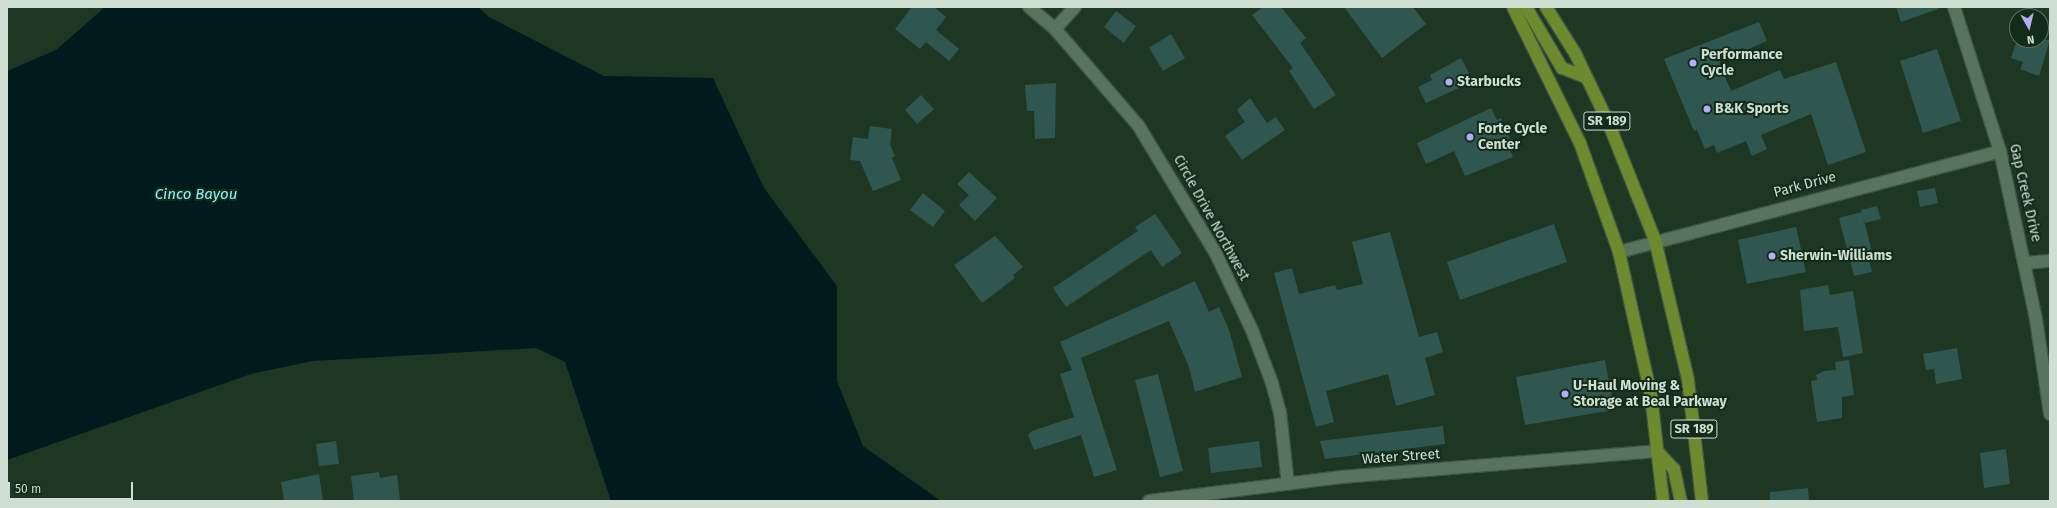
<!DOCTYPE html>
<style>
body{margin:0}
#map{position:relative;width:2057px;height:508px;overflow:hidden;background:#1d3723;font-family:"Fira Sans",sans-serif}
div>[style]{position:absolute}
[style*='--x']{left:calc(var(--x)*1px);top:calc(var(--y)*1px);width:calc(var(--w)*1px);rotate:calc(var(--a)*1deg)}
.water>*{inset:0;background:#001a1e}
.building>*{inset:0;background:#2f574f}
.roads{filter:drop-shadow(1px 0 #3e5443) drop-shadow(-1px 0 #3e5443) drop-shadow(0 1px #3e5443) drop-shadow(0 -1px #3e5443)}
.street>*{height:12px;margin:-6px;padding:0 6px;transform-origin:6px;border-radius:6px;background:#58745d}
.primary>*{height:12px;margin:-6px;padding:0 6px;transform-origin:6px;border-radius:6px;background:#6e8a2e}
.dots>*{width:11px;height:11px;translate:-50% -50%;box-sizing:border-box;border:2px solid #132c19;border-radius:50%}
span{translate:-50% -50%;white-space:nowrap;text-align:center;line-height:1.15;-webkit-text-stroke:4px #132c19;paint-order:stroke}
.shield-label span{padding:1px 3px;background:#132c19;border:1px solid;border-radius:3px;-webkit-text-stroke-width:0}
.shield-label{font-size:13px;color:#cfdfd2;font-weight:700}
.poi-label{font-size:14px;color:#cfdfd2;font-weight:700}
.left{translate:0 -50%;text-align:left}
.street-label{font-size:14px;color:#cfdfd2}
.water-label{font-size:15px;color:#8df0fd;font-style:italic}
.frame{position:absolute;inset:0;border:8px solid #cfdfd2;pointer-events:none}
.north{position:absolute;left:2009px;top:8px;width:40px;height:40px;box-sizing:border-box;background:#132c19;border:1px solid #5e7463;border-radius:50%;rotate:172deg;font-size:11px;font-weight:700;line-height:16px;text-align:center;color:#cfdfd2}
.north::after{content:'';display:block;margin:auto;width:14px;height:18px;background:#b8abf7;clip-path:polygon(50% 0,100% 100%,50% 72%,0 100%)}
.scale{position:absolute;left:8px;top:482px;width:125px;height:18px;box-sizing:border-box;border:2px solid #cfdfd2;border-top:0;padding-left:5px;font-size:12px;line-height:14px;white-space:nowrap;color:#cfdfd2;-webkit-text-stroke:3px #132c19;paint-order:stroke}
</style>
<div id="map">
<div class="water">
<div style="clip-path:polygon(105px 7px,478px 7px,489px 17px,604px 76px,713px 78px,764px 188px,837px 286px,837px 381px,863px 446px,941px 501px,611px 501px,565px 362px,536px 348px,313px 361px,251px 374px,7px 460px,7px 71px,56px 50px)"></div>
</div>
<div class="building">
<div style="clip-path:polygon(912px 7px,934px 7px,946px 17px,936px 30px,959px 49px,949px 61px,926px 42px,920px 49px,895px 29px)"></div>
<div style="clip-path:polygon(1263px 7px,1281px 7px,1306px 38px,1300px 43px,1336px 95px,1314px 109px,1289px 71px,1293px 68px,1252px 15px)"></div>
<div style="clip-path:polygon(1344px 7px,1413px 7px,1426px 24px,1382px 58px)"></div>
<div style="clip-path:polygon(1896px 7px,1938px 7px,1938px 9px,1901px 22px)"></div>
<div style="clip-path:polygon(1116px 11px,1136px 26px,1124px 43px,1104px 27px)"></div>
<div style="clip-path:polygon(1759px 22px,1767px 41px,1719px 62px,1731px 91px,1780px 70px,1784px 79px,1836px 62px,1866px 152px,1828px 165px,1811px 114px,1761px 135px,1767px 149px,1752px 156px,1746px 141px,1717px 153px,1714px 145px,1705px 149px,1697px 130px,1694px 131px,1664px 59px)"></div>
<div style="clip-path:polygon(1171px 34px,1185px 58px,1163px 71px,1149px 48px)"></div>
<div style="clip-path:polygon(2030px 40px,2050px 40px,2039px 76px,2020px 69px,2023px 62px,2011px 58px,2016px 43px,2028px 47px)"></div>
<div style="clip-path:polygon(1937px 49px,1961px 121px,1923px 133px,1900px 61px)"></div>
<div style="clip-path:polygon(1461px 58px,1470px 75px,1466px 77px,1470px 83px,1426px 103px,1418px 87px,1432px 80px,1430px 75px)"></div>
<div style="clip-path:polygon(1056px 83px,1055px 138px,1035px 139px,1034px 111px,1027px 111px,1025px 85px)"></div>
<div style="clip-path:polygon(921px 95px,934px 109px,917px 124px,905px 110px)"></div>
<div style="clip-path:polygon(1250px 98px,1267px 123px,1276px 117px,1285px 130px,1242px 160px,1225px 136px,1245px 122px,1237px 110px)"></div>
<div style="clip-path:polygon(1491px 108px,1497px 120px,1501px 118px,1512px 144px,1508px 146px,1513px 157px,1465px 176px,1454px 151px,1426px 164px,1417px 143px)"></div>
<div style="clip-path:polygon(870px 126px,892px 129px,890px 145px,895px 156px,892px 158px,901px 180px,873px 191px,860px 161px,850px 160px,853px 137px,868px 139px)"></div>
<div style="clip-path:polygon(969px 172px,997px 198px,975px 221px,959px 205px,969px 195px,957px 184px)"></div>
<div style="clip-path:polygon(1935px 188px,1938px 203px,1920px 207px,1917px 191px)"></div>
<div style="clip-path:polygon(923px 193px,945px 211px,933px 227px,910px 210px)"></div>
<div style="clip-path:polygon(1877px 206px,1881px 219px,1865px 223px,1861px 210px)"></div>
<div style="clip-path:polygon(1862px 212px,1873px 256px,1868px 257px,1872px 272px,1854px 276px,1839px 218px)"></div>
<div style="clip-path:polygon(1155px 214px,1182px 253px,1162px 267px,1151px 250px,1066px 307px,1053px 288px,1138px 231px,1135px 227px)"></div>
<div style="clip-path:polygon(1554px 224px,1567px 262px,1460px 300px,1447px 262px)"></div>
<div style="clip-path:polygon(1796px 227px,1806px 272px,1747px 284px,1738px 240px)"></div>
<div style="clip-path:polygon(1390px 232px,1419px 337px,1437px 332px,1443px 352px,1425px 358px,1435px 395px,1396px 406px,1388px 374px,1326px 391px,1334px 422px,1316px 427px,1274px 273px,1292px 268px,1299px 294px,1335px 285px,1337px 290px,1363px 284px,1352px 242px)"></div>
<div style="clip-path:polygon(995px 236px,1023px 267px,1013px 275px,1015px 278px,982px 303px,954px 265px)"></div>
<div style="clip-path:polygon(1195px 281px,1209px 312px,1219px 307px,1229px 330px,1242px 377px,1195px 392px,1189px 367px,1169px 321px,1081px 358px,1117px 470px,1094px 477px,1081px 435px,1034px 450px,1028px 435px,1032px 431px,1074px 417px,1060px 374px,1072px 370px,1060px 342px)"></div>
<div style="clip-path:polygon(1828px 285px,1830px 295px,1853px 291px,1863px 353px,1843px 357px,1838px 327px,1804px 331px,1800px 290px)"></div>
<div style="clip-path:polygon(1957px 348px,1962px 379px,1936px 384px,1934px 369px,1926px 370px,1923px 354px)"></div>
<div style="clip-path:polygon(1605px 360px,1614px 410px,1525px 425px,1516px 377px)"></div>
<div style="clip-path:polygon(1849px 360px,1854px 395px,1842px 397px,1842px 418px,1817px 422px,1811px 381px,1817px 380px,1816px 375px,1824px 371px,1836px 370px,1835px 362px)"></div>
<div style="clip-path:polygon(1158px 374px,1183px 471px,1160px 477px,1135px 380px)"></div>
<div style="clip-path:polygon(1443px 426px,1445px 444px,1325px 459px,1320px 441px)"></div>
<div style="clip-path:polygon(336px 441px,339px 464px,319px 466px,316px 444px)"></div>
<div style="clip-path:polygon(1259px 441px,1262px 467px,1211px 473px,1208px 448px)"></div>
<div style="clip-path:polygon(2006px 449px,2010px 484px,1984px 488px,1980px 453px)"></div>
<div style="clip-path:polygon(379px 472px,380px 478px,397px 475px,400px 500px,354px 501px,351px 476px)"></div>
<div style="clip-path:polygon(319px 474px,323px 501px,284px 501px,281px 482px)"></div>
<div style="clip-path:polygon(1808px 488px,1809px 501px,1770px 501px,1770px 492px)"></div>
</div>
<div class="roads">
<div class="street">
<div style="--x:1029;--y:7;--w:34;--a:40"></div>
<div style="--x:1055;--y:29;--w:127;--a:49.2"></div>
<div style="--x:1138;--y:125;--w:151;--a:58.8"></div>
<div style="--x:1216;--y:254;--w:84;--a:64.7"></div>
<div style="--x:1252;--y:330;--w:57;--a:69.3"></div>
<div style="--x:1272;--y:383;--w:30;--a:75"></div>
<div style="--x:1280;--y:412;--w:72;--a:83.7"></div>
<div style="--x:1954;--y:7;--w:151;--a:72.3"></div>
<div style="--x:2000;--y:151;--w:172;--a:77.9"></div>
<div style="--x:2036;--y:319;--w:96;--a:81.6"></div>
<div style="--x:1055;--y:29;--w:30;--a:-48"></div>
<div style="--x:1619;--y:252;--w:394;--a:-14.8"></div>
<div style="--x:2025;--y:263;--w:25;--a:-5"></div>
<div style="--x:1149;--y:501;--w:194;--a:-7.1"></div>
<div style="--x:1342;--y:477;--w:316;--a:-4.7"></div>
</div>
<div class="primary">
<div style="--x:1513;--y:7;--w:152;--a:63.8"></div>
<div style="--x:1580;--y:143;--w:116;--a:70.3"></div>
<div style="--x:1619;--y:252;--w:147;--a:77.4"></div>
<div style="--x:1651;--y:395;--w:107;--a:83.5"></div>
<div style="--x:1526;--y:7;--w:71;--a:59.5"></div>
<div style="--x:1562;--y:68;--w:26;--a:21"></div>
<div style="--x:1546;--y:7;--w:54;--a:57.8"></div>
<div style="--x:1575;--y:53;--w:76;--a:64.4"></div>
<div style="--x:1608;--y:122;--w:127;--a:68.3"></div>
<div style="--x:1655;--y:240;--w:144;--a:76.7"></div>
<div style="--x:1688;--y:380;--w:122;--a:83.4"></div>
<div style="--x:1657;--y:451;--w:25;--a:47"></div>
<div style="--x:1674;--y:469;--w:33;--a:78"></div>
</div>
</div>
<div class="dots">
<div style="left:1693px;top:63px;background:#b8abf7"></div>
<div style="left:1449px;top:82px;background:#b8abf7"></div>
<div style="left:1707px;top:109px;background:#b8abf7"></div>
<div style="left:1470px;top:137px;background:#b8abf7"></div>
<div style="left:1772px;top:256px;background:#b8abf7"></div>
<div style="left:1565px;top:394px;background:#b8abf7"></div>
</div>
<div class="shield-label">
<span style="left:1607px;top:121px">SR 189</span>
<span style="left:1694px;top:429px">SR 189</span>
</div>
<div class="poi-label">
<span class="left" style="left:1701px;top:63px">Performance<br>Cycle</span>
<span class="left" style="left:1457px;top:82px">Starbucks</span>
<span class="left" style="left:1715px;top:109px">B&amp;K Sports</span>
<span class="left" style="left:1478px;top:137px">Forte Cycle<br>Center</span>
<span class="left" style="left:1780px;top:256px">Sherwin-Williams</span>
<span class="left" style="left:1573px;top:394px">U-Haul Moving &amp;<br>Storage at Beal Parkway</span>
</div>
<div class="street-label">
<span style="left:1805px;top:185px;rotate:-15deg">Park Drive</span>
<span style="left:2025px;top:193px;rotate:77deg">Gap Creek Drive</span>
<span style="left:1211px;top:218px;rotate:61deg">Circle Drive Northwest</span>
<span style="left:1401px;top:457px;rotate:-4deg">Water Street</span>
</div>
<div class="water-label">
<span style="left:196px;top:195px">Cinco Bayou</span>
</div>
<div class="frame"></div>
<div class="north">N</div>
<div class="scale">50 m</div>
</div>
